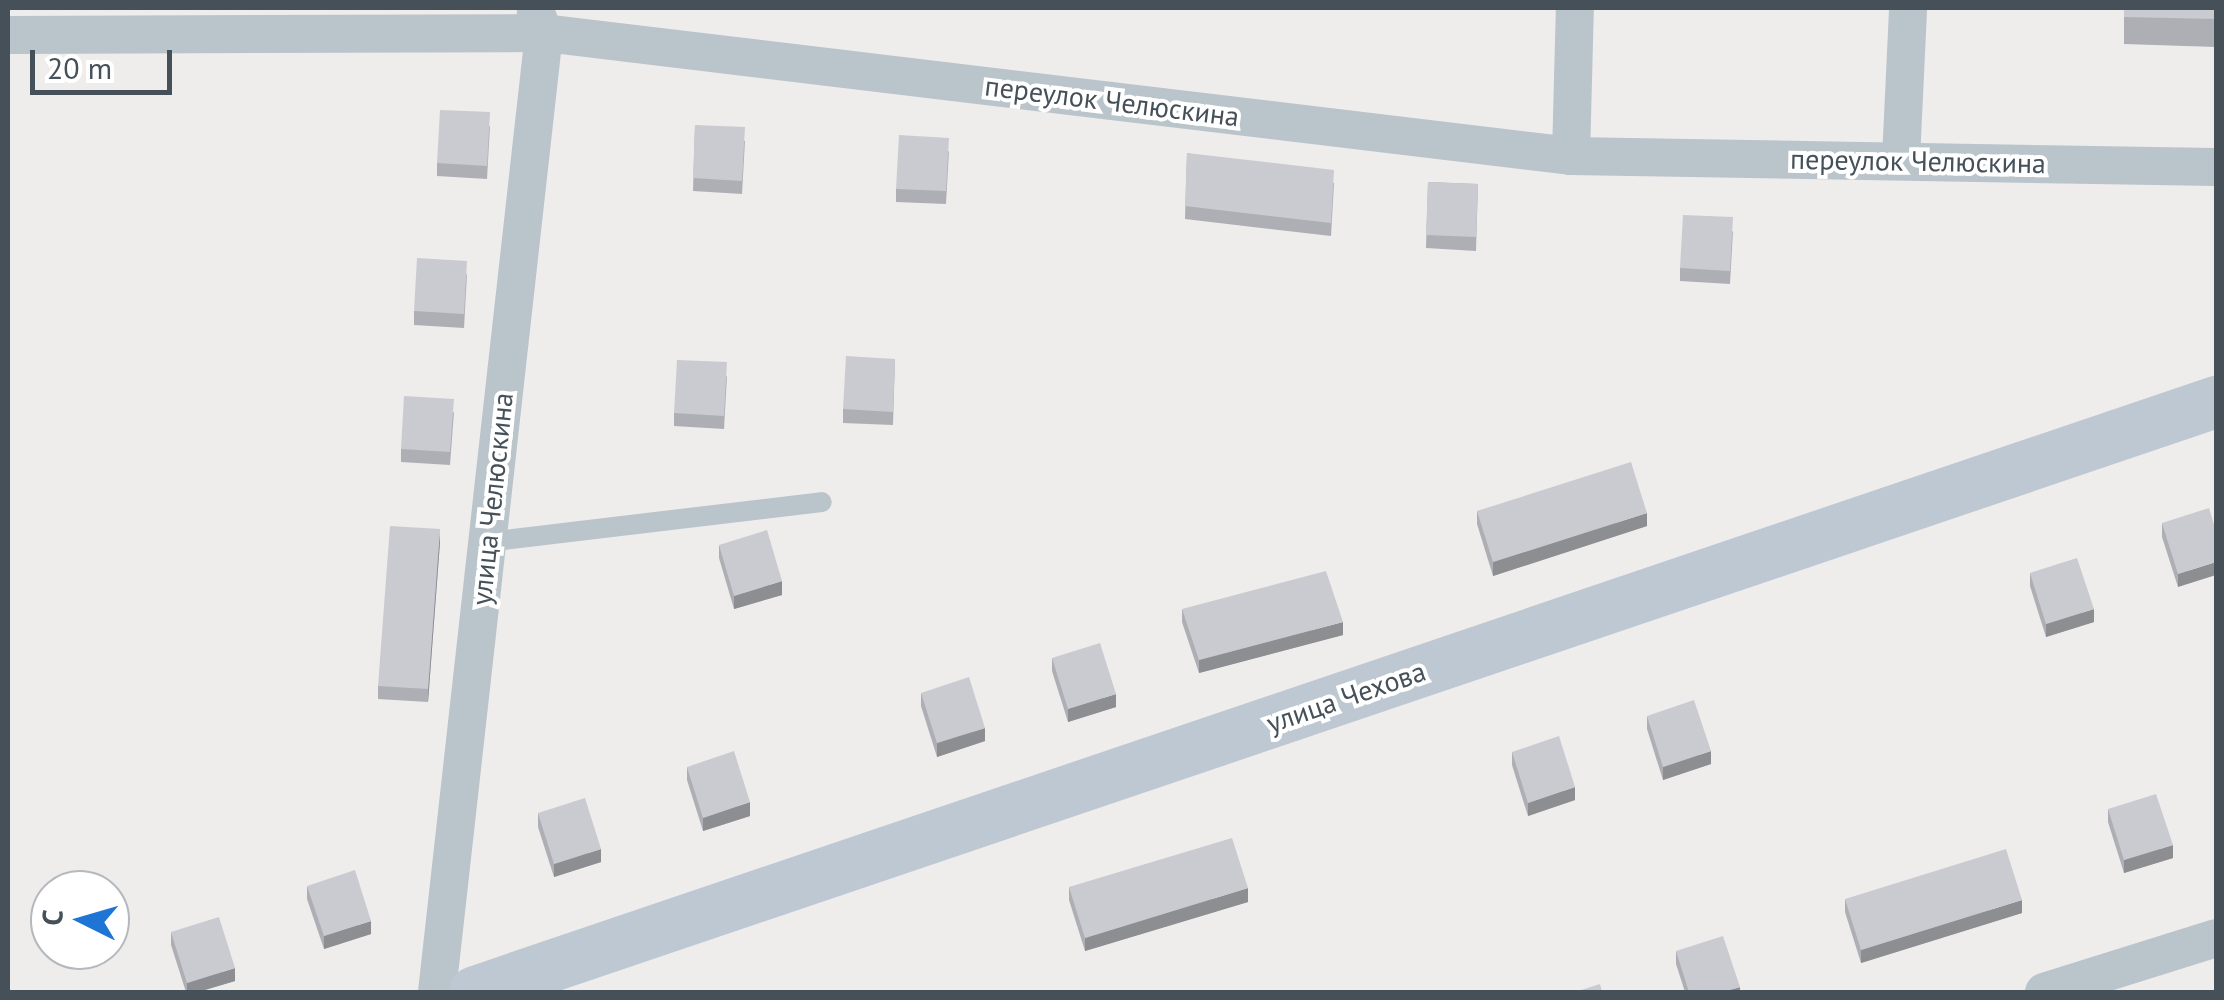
<!DOCTYPE html>
<meta charset="utf-8">
<style>
body{margin:0}
#map{position:relative;width:2224px;height:1000px;overflow:hidden;background:#efecec;font-family:"PT Sans",sans-serif}
div>[style]{position:absolute}
[style*='--x']{left:calc(var(--x)*1px);top:calc(var(--y)*1px);width:calc(var(--w)*1px);rotate:calc(var(--a)*1deg)}
.lane>*{height:20px;margin:-10px;padding:0 10px;transform-origin:10px;border-radius:10px;background:#bac4cb}
.street>*{height:38px;margin:-19px;padding:0 19px;transform-origin:19px;border-radius:19px;background:#bac4cb}
.secondary>*{height:52px;margin:-26px;padding:0 26px;transform-origin:26px;border-radius:26px;background:#bdc8d3}
.wall>*{inset:0;background:#adafb4}
.shaded-wall>*{inset:0;background:#8d8e92}
.building>*{inset:0;background:#c9cbd1}
span{translate:-50% -50%;white-space:nowrap;text-align:center;line-height:1.15;-webkit-text-stroke:8px #fff;paint-order:stroke}
.street-label{font-size:28px;color:#455059}
.frame{position:absolute;inset:0;border:10px solid #455059;pointer-events:none}
.north{position:absolute;left:30px;top:870px;width:100px;height:100px;box-sizing:border-box;background:#fff;border:2px solid #b5b9bd;border-radius:50%;rotate:275deg;font-size:28px;font-weight:700;line-height:40px;text-align:center;color:#455059}
.north::after{content:'';display:block;margin:auto;width:35px;height:45px;background:#1f75d6;clip-path:polygon(50% 0,100% 100%,50% 72%,0 100%)}
.scale{position:absolute;left:30px;top:50px;width:142px;height:45px;box-sizing:border-box;border:5px solid #455059;border-top:0;padding-left:12px;font-size:30px;line-height:35px;white-space:nowrap;color:#455059;-webkit-text-stroke:8px #fff;paint-order:stroke}
</style>
<div id="map">
<div class="lane">
<div style="--x:487;--y:542;--w:337;--a:-6.8"></div>
</div>
<div class="street">
<div style="--x:8;--y:35;--w:536;--a:-0.21"></div>
<div style="--x:544;--y:33;--w:1034;--a:6.83"></div>
<div style="--x:1571;--y:156;--w:645;--a:0.98"></div>
<div style="--x:1571;--y:156;--w:148;--a:-88.5"></div>
<div style="--x:1901;--y:159;--w:151;--a:-87.3"></div>
<div style="--x:437;--y:992;--w:965;--a:-83.63"></div>
<div style="--x:544;--y:33;--w:22;--a:-112"></div>
<div style="--x:2044;--y:992;--w:180;--a:-17.4"></div>
</div>
<div class="secondary">
<div style="--x:475;--y:992;--w:1838;--a:-18.72"></div>
</div>
<div class="wall">
<div style="clip-path:polygon(2124px 8px,2216px 8px,2216px 47px,2124px 44px)"></div>
<div style="clip-path:polygon(695px 125px,745px 141px,742px 194px,693px 191px)"></div>
<div style="clip-path:polygon(490px 126px,487px 179px,437px 176px,437px 163px)"></div>
<div style="clip-path:polygon(949px 151px,946px 204px,896px 202px,896px 189px)"></div>
<div style="clip-path:polygon(1187px 153px,1334px 183px,1331px 236px,1185px 219px)"></div>
<div style="clip-path:polygon(1428px 182px,1478px 184px,1476px 251px,1426px 248px)"></div>
<div style="clip-path:polygon(1733px 231px,1730px 284px,1680px 281px,1680px 268px)"></div>
<div style="clip-path:polygon(467px 274px,464px 328px,414px 325px,414px 311px)"></div>
<div style="clip-path:polygon(895px 359px,893px 425px,843px 423px,843px 409px)"></div>
<div style="clip-path:polygon(727px 376px,724px 429px,674px 426px,674px 413px)"></div>
<div style="clip-path:polygon(454px 412px,450px 465px,401px 462px,401px 449px)"></div>
<div style="clip-path:polygon(1477px 511px,1647px 526px,1493px 576px,1477px 524px)"></div>
<div style="clip-path:polygon(2162px 523px,2216px 531px,2178px 587px,2162px 537px)"></div>
<div style="clip-path:polygon(440px 542px,428px 702px,378px 699px,378px 686px)"></div>
<div style="clip-path:polygon(719px 545px,782px 595px,734px 609px,719px 558px)"></div>
<div style="clip-path:polygon(2030px 573px,2094px 622px,2046px 637px,2030px 586px)"></div>
<div style="clip-path:polygon(1182px 609px,1343px 635px,1199px 673px,1182px 622px)"></div>
<div style="clip-path:polygon(1052px 658px,1116px 707px,1068px 722px,1052px 671px)"></div>
<div style="clip-path:polygon(921px 693px,985px 741px,937px 757px,921px 706px)"></div>
<div style="clip-path:polygon(1647px 716px,1711px 764px,1663px 780px,1647px 729px)"></div>
<div style="clip-path:polygon(1512px 752px,1575px 800px,1528px 816px,1512px 765px)"></div>
<div style="clip-path:polygon(687px 767px,750px 816px,703px 831px,687px 780px)"></div>
<div style="clip-path:polygon(2108px 809px,2173px 858px,2124px 873px,2108px 822px)"></div>
<div style="clip-path:polygon(538px 813px,601px 862px,554px 877px,538px 827px)"></div>
<div style="clip-path:polygon(307px 886px,371px 934px,324px 949px,307px 899px)"></div>
<div style="clip-path:polygon(1069px 887px,1248px 902px,1085px 951px,1069px 900px)"></div>
<div style="clip-path:polygon(1845px 899px,2022px 913px,1861px 963px,1845px 912px)"></div>
<div style="clip-path:polygon(171px 932px,235px 981px,198px 992px,186px 992px,171px 945px)"></div>
<div style="clip-path:polygon(1676px 951px,1740px 992px,1685px 992px,1676px 964px)"></div>
</div>
<div class="shaded-wall">
<div style="clip-path:polygon(1647px 513px,1647px 526px,1493px 576px,1493px 562px)"></div>
<div style="clip-path:polygon(440px 529px,440px 542px,428px 702px,428px 689px)"></div>
<div style="clip-path:polygon(2216px 562px,2216px 575px,2178px 587px,2178px 574px)"></div>
<div style="clip-path:polygon(782px 581px,782px 595px,734px 609px,734px 596px)"></div>
<div style="clip-path:polygon(2094px 609px,2094px 622px,2046px 637px,2046px 624px)"></div>
<div style="clip-path:polygon(1343px 622px,1343px 635px,1199px 673px,1199px 660px)"></div>
<div style="clip-path:polygon(1116px 694px,1116px 707px,1068px 722px,1068px 709px)"></div>
<div style="clip-path:polygon(985px 728px,985px 741px,937px 757px,937px 743px)"></div>
<div style="clip-path:polygon(1711px 751px,1711px 764px,1663px 780px,1663px 767px)"></div>
<div style="clip-path:polygon(1575px 787px,1575px 800px,1528px 816px,1528px 803px)"></div>
<div style="clip-path:polygon(750px 802px,750px 816px,703px 831px,703px 818px)"></div>
<div style="clip-path:polygon(2173px 845px,2173px 858px,2124px 873px,2124px 860px)"></div>
<div style="clip-path:polygon(601px 849px,601px 862px,554px 877px,554px 864px)"></div>
<div style="clip-path:polygon(1248px 888px,1248px 902px,1085px 951px,1085px 938px)"></div>
<div style="clip-path:polygon(2022px 900px,2022px 913px,1861px 963px,1861px 950px)"></div>
<div style="clip-path:polygon(371px 921px,371px 934px,324px 949px,324px 936px)"></div>
<div style="clip-path:polygon(235px 968px,235px 981px,198px 992px,187px 992px,187px 983px)"></div>
<div style="clip-path:polygon(1740px 987px,1740px 992px,1723px 992px)"></div>
</div>
<div class="building">
<div style="clip-path:polygon(2124px 8px,2216px 8px,2216px 19px,2124px 17px)"></div>
<div style="clip-path:polygon(440px 110px,490px 112px,487px 166px,437px 163px)"></div>
<div style="clip-path:polygon(695px 125px,745px 127px,742px 181px,693px 178px)"></div>
<div style="clip-path:polygon(899px 135px,949px 138px,946px 191px,896px 189px)"></div>
<div style="clip-path:polygon(1187px 153px,1334px 170px,1331px 223px,1185px 206px)"></div>
<div style="clip-path:polygon(1428px 182px,1478px 184px,1476px 237px,1426px 235px)"></div>
<div style="clip-path:polygon(1683px 215px,1733px 217px,1730px 271px,1680px 268px)"></div>
<div style="clip-path:polygon(417px 258px,467px 261px,464px 314px,414px 311px)"></div>
<div style="clip-path:polygon(846px 356px,895px 359px,893px 412px,843px 409px)"></div>
<div style="clip-path:polygon(677px 360px,727px 362px,724px 416px,674px 413px)"></div>
<div style="clip-path:polygon(404px 396px,454px 399px,450px 452px,401px 449px)"></div>
<div style="clip-path:polygon(1631px 462px,1647px 513px,1493px 562px,1477px 511px)"></div>
<div style="clip-path:polygon(2209px 508px,2216px 531px,2216px 562px,2178px 574px,2162px 523px)"></div>
<div style="clip-path:polygon(390px 526px,440px 529px,428px 689px,378px 686px)"></div>
<div style="clip-path:polygon(767px 530px,782px 581px,734px 596px,719px 545px)"></div>
<div style="clip-path:polygon(2077px 558px,2094px 609px,2046px 624px,2030px 573px)"></div>
<div style="clip-path:polygon(1326px 571px,1343px 622px,1199px 660px,1182px 609px)"></div>
<div style="clip-path:polygon(1100px 643px,1116px 694px,1068px 709px,1052px 658px)"></div>
<div style="clip-path:polygon(969px 677px,985px 728px,937px 743px,921px 693px)"></div>
<div style="clip-path:polygon(1694px 700px,1711px 751px,1663px 767px,1647px 716px)"></div>
<div style="clip-path:polygon(1559px 736px,1575px 787px,1528px 803px,1512px 752px)"></div>
<div style="clip-path:polygon(734px 751px,750px 802px,703px 818px,687px 767px)"></div>
<div style="clip-path:polygon(2156px 794px,2173px 845px,2124px 860px,2108px 809px)"></div>
<div style="clip-path:polygon(585px 798px,601px 849px,554px 864px,538px 813px)"></div>
<div style="clip-path:polygon(1232px 838px,1248px 888px,1085px 938px,1069px 887px)"></div>
<div style="clip-path:polygon(2006px 849px,2022px 900px,1861px 950px,1845px 899px)"></div>
<div style="clip-path:polygon(355px 870px,371px 921px,324px 936px,307px 886px)"></div>
<div style="clip-path:polygon(219px 917px,235px 968px,187px 983px,171px 932px)"></div>
<div style="clip-path:polygon(1723px 936px,1740px 987px,1723px 992px,1689px 992px,1676px 951px)"></div>
<div style="clip-path:polygon(1600px 984px,1602px 992px,1575px 992px)"></div>
</div>
<div class="street-label">
<span style="left:1112px;top:101px;rotate:7deg">переулок Челюскина</span>
<span style="left:1918px;top:161px;rotate:1deg">переулок Челюскина</span>
<span style="left:492px;top:499px;rotate:-84deg">улица Челюскина</span>
<span style="left:1346px;top:697px;rotate:-19deg">улица Чехова</span>
</div>
<div class="frame"></div>
<div class="north">С</div>
<div class="scale">20 m</div>
</div>
